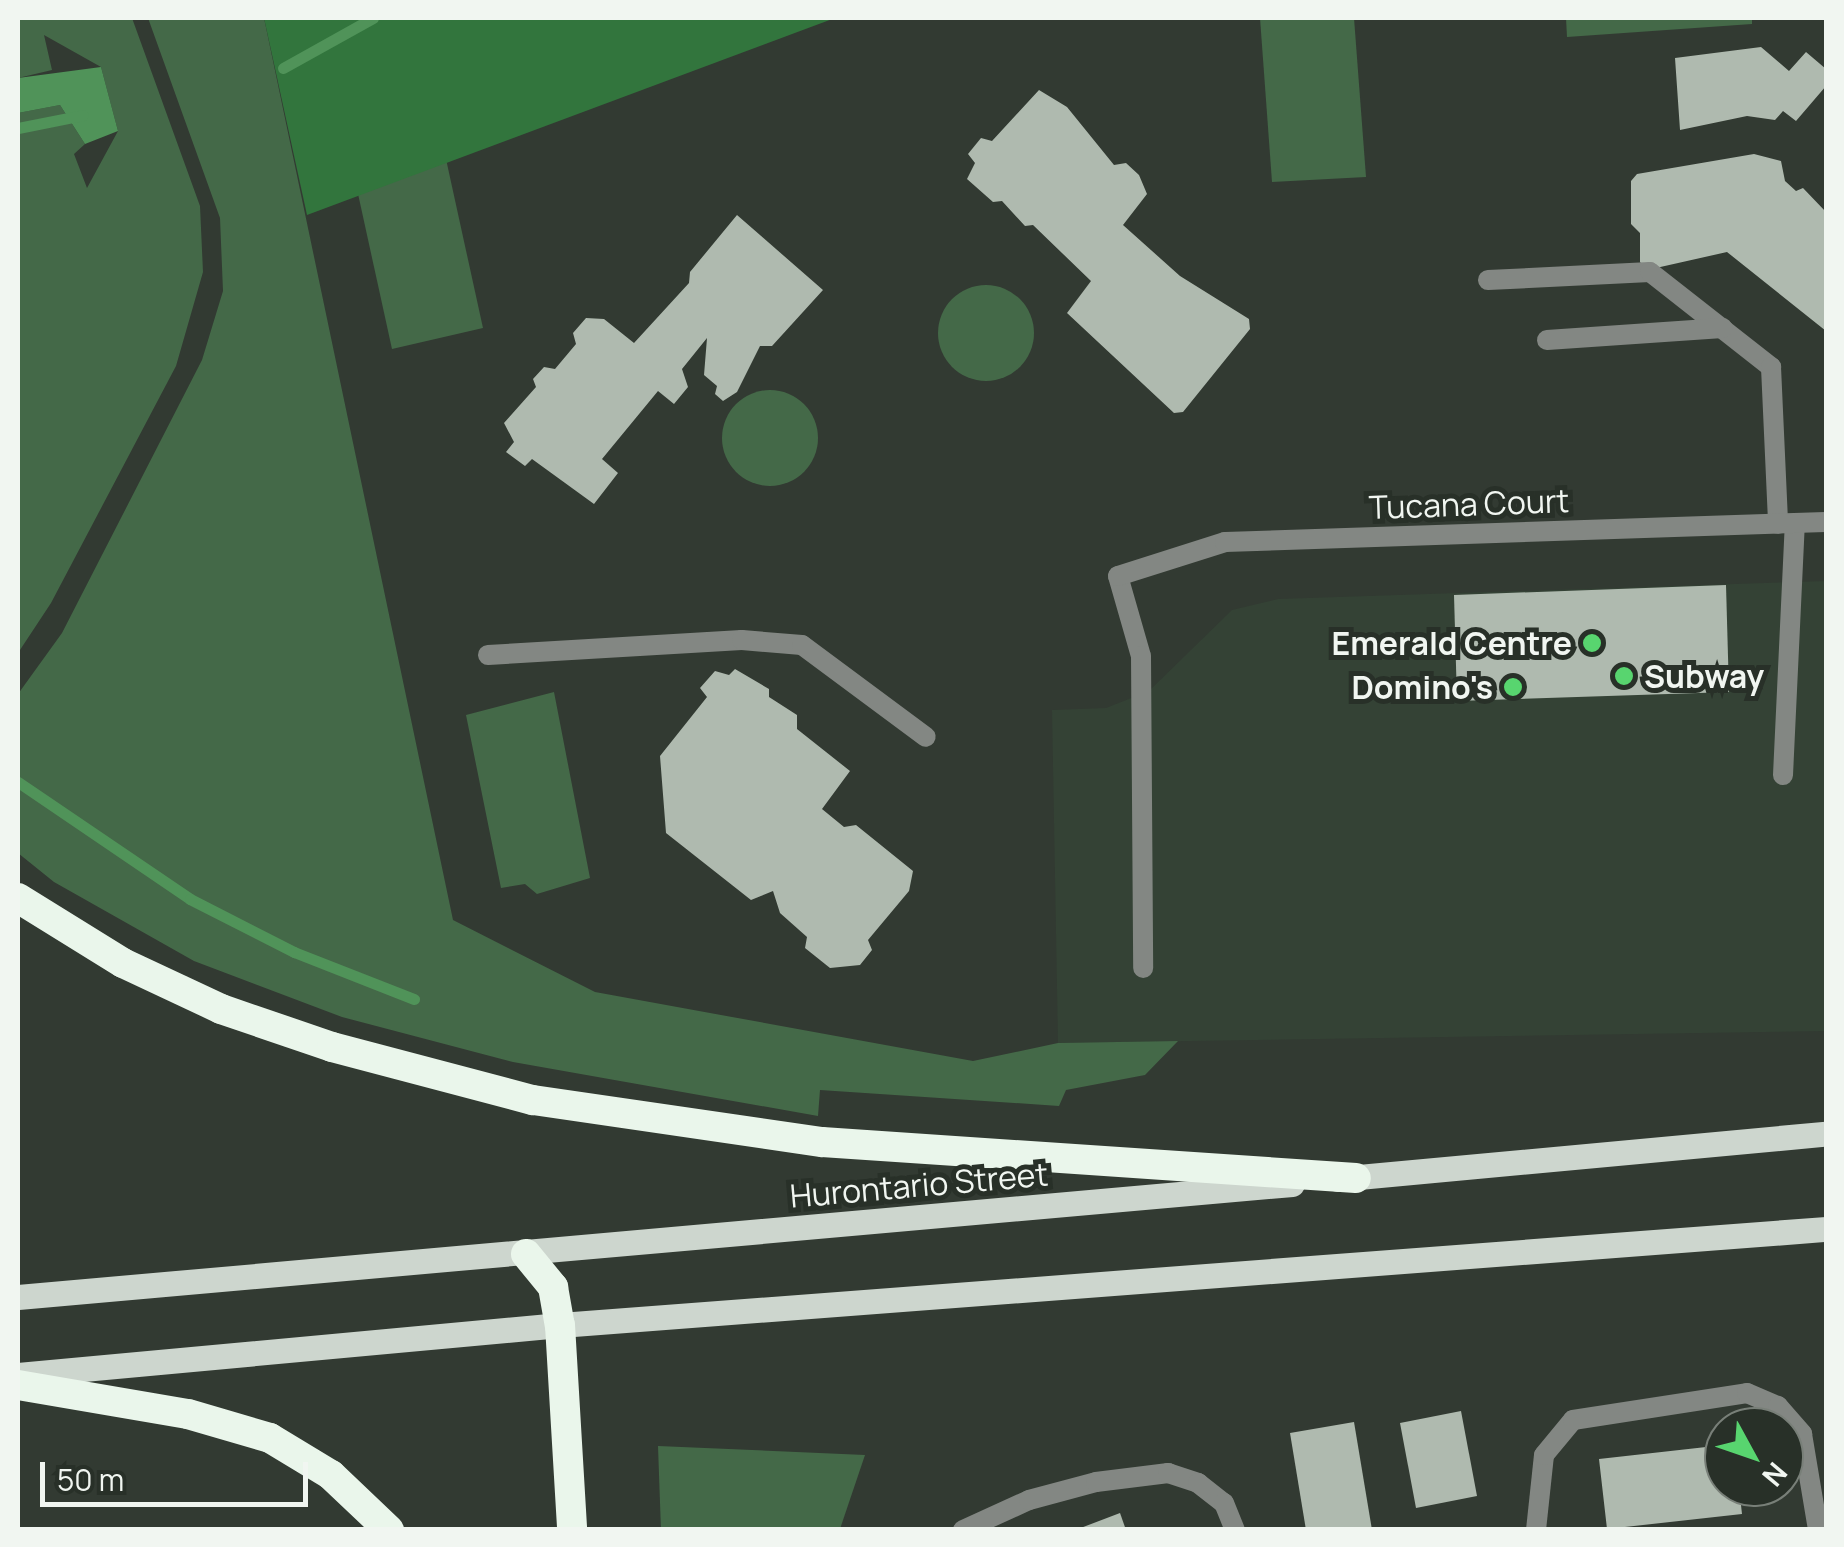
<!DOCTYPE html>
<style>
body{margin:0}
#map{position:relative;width:1844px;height:1547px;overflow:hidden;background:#323a32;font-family:Manrope,sans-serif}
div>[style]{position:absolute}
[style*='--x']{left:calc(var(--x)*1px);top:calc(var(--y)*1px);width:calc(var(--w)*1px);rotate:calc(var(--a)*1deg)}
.built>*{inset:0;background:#344235}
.green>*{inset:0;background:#446948}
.round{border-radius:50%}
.forest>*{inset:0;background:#32753d}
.water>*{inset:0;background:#509359}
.stream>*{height:11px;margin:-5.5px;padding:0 5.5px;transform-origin:5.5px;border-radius:5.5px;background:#509359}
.building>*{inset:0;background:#afbaaf}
.lane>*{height:20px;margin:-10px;padding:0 10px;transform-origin:10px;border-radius:10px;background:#838783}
.street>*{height:20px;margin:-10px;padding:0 10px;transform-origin:10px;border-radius:10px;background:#838783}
.primary>*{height:25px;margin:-12.5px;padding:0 12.5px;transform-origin:12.5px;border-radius:12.5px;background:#cdd6ce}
.highway>*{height:30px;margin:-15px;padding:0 15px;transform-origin:15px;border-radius:15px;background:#eaf6eb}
.dots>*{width:28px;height:28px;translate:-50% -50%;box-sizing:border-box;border:5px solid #283028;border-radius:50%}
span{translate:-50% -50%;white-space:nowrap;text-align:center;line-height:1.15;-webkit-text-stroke:10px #283028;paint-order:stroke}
.street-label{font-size:32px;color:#f1f6f1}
.poi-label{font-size:32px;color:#f1f6f1;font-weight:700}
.right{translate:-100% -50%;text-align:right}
.left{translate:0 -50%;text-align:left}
.frame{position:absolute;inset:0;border:20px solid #f1f6f1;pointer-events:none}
.north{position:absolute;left:1704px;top:1407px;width:100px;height:100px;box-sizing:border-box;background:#283028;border:2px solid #787f78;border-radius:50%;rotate:130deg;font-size:28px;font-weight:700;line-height:40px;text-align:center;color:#f1f6f1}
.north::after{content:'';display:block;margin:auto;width:35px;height:45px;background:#58d56f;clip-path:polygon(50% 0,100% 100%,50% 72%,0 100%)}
.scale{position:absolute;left:40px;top:1462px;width:268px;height:45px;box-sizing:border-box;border:5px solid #f1f6f1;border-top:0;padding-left:12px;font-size:30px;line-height:35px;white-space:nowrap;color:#f1f6f1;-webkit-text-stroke:8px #283028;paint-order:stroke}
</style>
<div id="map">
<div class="built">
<div style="clip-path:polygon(1826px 581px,1826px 1031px,1058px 1043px,1052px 710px,1106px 708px,1149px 691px,1232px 610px,1278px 599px)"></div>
</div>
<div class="green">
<div style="clip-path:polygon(18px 18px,132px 18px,200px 206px,203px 272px,176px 366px,51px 603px,18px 653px,18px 113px,60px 105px,85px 144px,74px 154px,87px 188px,118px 131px,101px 67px,44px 35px,52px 70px,18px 78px)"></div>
<div style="clip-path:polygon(148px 18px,264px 18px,453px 920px,595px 992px,973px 1061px,1058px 1043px,1178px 1041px,1145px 1075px,1066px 1090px,1059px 1106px,820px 1090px,818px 1116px,513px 1062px,342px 1017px,194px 961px,54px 882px,18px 853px,18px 694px,62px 633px,202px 360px,223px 291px,220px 218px)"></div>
<div style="clip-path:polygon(1260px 18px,1354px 18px,1366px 177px,1272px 182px)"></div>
<div style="clip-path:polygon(1566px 18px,1752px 18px,1752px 24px,1567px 37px)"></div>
<div style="clip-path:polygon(444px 150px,483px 328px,392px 349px,353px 171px)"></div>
<div class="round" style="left:938px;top:285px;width:96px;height:96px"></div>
<div class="round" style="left:722px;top:390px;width:96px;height:96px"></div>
<div style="clip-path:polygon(554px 692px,590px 878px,537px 894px,525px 884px,501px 888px,466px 715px)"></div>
<div style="clip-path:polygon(658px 1446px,865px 1455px,840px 1529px,661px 1530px)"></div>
</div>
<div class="forest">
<div style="clip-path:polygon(264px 18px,835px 18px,307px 215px)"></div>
</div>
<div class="water">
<div style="clip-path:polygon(101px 67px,118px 131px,85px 144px,60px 105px,18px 113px,18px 78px)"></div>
</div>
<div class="stream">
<div style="--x:283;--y:68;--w:103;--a:-29.1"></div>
<div style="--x:18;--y:128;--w:66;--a:-11.3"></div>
<div style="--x:18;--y:782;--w:208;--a:34.2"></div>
<div style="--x:190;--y:899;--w:117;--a:27"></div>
<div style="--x:294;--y:952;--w:129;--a:21.4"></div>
</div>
<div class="building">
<div style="clip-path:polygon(1761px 47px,1789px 71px,1806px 52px,1826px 69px,1826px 86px,1796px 121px,1783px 111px,1775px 120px,1747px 116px,1680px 130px,1675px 58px)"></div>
<div style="clip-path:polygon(1039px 90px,1067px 107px,1114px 165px,1126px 163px,1139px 175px,1147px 194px,1123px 225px,1180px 276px,1249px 319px,1250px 329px,1183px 412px,1174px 413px,1067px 313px,1091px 281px,1033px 225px,1025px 226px,1002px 201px,993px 202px,967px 179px,975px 163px,968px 154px,981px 138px,992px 141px)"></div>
<div style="clip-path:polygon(1754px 154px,1781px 161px,1785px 181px,1796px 191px,1803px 188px,1826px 212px,1826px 331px,1727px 252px,1647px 270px,1640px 262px,1640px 233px,1631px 224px,1631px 181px,1637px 174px)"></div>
<div style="clip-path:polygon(737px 215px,823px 290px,772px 346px,760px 346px,737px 392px,723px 401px,715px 394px,717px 386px,704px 375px,707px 338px,682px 369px,688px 387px,674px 404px,658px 391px,602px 459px,618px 473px,594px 504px,532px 459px,525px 466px,506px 452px,514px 442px,504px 423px,536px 387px,533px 379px,544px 367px,555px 369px,576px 344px,573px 333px,586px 318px,604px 319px,634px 343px,689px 283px,690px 272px)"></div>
<div style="clip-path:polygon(1726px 585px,1729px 692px,1457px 701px,1454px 595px)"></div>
<div style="clip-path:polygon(735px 669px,769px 689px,769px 697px,797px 715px,797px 729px,850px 771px,822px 809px,844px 827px,856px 825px,913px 871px,909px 891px,868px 940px,872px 950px,860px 965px,830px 968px,805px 948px,807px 937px,780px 913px,773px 891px,751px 900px,666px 833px,660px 756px,707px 697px,700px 688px,715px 671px,729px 675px)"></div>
<div style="clip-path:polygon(1461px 1411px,1477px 1496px,1416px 1508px,1400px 1423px)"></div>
<div style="clip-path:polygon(1354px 1422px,1372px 1530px,1306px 1530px,1290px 1433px)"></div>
<div style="clip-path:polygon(1724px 1445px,1724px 1487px,1739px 1487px,1742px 1514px,1607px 1529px,1599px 1459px)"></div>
<div style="clip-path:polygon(1120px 1513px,1126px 1530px,1078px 1530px,1078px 1529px)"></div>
</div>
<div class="lane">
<div style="--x:1488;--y:280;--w:162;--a:-2.8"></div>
<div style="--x:1650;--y:272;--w:154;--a:38.1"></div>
<div style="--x:1771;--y:367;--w:157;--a:87.4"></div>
<div style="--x:1547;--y:340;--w:176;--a:-3.9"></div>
<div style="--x:1118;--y:576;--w:83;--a:74"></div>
<div style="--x:1141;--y:656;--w:312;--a:89.6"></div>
<div style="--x:488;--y:655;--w:254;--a:-3.4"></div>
<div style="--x:742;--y:640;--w:60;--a:4.8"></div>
<div style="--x:802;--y:645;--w:154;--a:36.6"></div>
<div style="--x:1783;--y:775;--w:252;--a:-87.3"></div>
<div style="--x:963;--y:1530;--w:72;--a:-24.4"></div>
<div style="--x:1029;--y:1500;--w:69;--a:-15"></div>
<div style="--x:1096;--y:1482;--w:73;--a:-7.1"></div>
<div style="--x:1168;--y:1473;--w:32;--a:18"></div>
<div style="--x:1198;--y:1483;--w:33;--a:38"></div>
<div style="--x:1224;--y:1503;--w:29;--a:68"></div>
<div style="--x:1536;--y:1530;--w:75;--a:-83.9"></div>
<div style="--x:1544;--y:1455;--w:45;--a:-50.4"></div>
<div style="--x:1573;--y:1420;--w:176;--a:-8.8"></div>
<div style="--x:1747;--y:1393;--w:34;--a:23"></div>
<div style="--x:1778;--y:1406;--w:37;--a:49"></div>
<div style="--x:1802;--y:1434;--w:97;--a:80.5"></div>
</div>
<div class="street">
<div style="--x:1118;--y:576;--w:112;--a:-17.6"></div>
<div style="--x:1225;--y:542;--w:601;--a:-1.91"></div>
</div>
<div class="primary">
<div style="--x:1337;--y:1179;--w:491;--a:-5.3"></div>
<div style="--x:18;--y:1297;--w:1279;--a:-5.07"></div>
<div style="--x:18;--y:1375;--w:544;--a:-5.27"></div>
<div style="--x:560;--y:1325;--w:1270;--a:-4.34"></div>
</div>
<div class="highway">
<div style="--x:18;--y:898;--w:123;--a:31.8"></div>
<div style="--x:123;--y:963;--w:108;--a:25.1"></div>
<div style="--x:221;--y:1009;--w:117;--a:18.9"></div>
<div style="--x:332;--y:1047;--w:208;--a:14.8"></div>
<div style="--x:533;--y:1100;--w:292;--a:8.3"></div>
<div style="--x:822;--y:1142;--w:535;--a:3.86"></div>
<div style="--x:526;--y:1254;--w:43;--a:50.7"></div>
<div style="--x:553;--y:1287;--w:39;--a:80"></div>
<div style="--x:560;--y:1325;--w:205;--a:86.6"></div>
<div style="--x:18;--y:1385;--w:172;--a:9.7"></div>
<div style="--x:188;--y:1414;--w:85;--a:16.3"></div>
<div style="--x:270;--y:1438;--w:71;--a:31.2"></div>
<div style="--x:331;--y:1475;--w:80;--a:43.5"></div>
</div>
<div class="dots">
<div style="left:1592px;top:643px;background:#58d56f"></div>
<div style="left:1624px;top:676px;background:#58d56f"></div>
<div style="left:1513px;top:687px;background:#58d56f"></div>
</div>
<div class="street-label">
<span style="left:1469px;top:504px;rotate:-2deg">Tucana Court</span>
<span style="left:919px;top:1185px;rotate:-5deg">Hurontario Street</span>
</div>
<div class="poi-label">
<span class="right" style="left:1572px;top:643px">Emerald Centre</span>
<span class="left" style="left:1644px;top:676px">Subway</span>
<span class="right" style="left:1493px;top:687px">Domino's</span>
</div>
<div class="frame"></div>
<div class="north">N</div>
<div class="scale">50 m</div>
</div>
